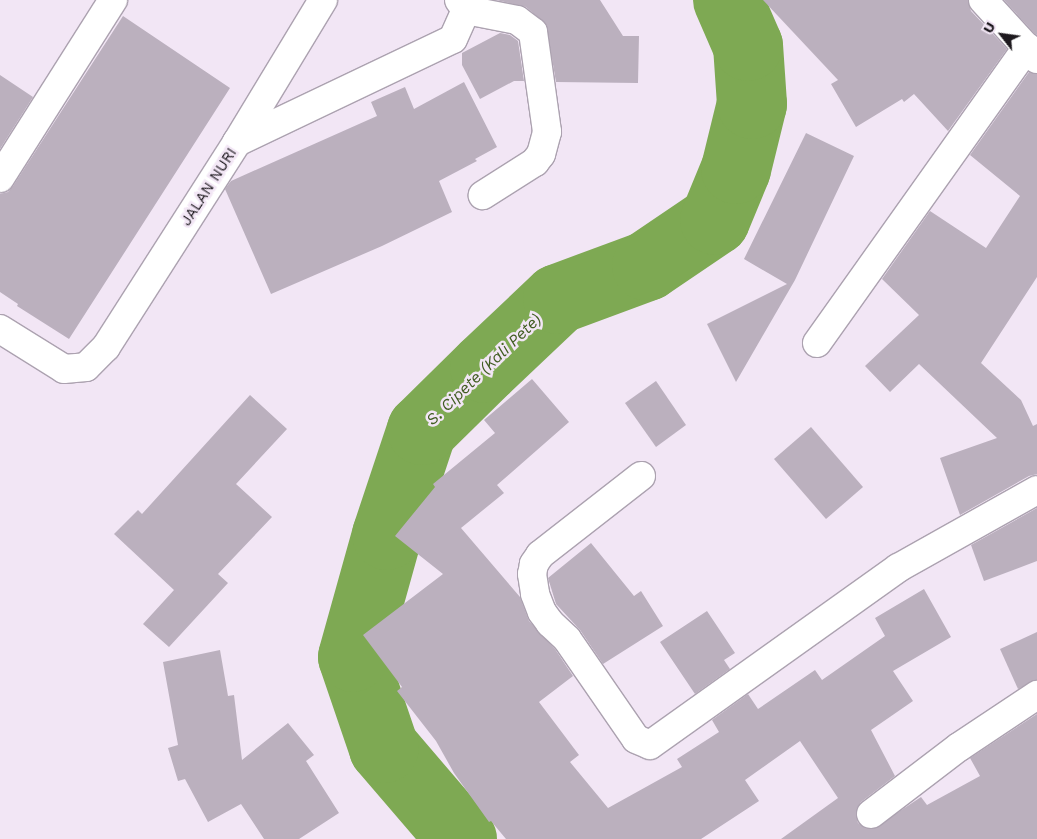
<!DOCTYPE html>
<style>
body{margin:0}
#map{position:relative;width:1037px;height:839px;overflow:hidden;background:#f2e6f5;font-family:"Work Sans",sans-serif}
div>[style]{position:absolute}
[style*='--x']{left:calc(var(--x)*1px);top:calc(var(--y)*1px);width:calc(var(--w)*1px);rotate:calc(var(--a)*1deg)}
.river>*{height:70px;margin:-35px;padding:0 35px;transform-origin:35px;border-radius:35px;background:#7ea953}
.building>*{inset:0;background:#bbb0be}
.roads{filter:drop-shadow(1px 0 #aca2b0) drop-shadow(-1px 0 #aca2b0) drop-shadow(0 1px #aca2b0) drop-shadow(0 -1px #aca2b0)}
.street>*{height:28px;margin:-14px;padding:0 14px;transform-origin:14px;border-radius:14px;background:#fff}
span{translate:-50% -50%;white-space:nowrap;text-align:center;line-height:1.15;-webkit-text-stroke:5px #f2e6f5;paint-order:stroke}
.street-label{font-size:15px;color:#1d191e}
.water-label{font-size:16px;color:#415d22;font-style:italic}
.north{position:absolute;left:977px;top:10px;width:50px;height:50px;-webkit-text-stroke:4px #f2e6f5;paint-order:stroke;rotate:300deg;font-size:14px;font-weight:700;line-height:20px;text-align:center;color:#1d191e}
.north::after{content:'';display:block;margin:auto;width:18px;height:22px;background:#1d191e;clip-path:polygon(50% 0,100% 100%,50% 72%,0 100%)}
</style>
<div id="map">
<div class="river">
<div style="--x:462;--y:839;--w:120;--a:-130.6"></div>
<div style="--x:384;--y:748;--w:96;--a:-108.8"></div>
<div style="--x:353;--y:657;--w:127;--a:-74.4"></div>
<div style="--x:387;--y:535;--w:111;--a:-71.6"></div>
<div style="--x:422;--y:430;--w:88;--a:-44.5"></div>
<div style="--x:485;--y:368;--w:100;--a:-43.4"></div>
<div style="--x:558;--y:299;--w:95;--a:-20.3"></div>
<div style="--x:647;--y:266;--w:82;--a:-34.1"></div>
<div style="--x:715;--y:220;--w:55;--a:-67.6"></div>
<div style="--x:736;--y:169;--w:67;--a:-76.2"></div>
<div style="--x:752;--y:104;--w:58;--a:-93.9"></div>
<div style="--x:748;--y:46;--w:50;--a:-113.5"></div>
</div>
<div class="building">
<div style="clip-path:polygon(496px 0,600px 0,623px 36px,639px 36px,638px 83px,556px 82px,546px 24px,526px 7px)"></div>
<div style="clip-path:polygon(763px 0,968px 0,971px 11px,1007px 49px,948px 131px,914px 94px,904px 102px,902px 99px,856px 127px,831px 84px,838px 80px)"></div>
<div style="clip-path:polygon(1004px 0,1037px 0,1037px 35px,1035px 34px)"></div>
<div style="clip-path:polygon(123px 16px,230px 88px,69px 339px,17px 306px,18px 304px,0 292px,0 194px,8px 192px,13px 186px)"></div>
<div style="clip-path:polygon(500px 33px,510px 35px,518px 41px,524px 81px,514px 81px,480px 99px,462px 65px,462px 53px)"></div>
<div style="clip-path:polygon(1029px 72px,1037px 74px,1037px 277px,981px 363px,1021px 400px,1033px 426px,1037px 424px,1037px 474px,1029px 476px,960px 515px,940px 458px,997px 438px,919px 364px,890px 392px,865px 366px,919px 315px,882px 279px,930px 211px,986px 248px,1020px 196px,970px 155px)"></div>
<div style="clip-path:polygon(0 75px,33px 97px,0 149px)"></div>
<div style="clip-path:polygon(464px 82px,497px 147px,475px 159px,477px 161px,439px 181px,452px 212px,382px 246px,271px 294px,225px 189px,231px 181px,377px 116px,371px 102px,405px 87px,414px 109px)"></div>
<div style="clip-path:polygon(806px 133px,854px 156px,795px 280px,736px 382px,707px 324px,787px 284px,744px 259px)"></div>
<div style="clip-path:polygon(532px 379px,569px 422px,497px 485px,504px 493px,461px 528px,520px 597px,529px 621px,555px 649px,573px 676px,539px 702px,579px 755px,570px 762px,608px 808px,682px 767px,677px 759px,719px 732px,712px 720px,748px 694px,758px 709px,815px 670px,822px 680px,885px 636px,875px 618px,924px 589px,951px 637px,893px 671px,913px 701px,871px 730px,895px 776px,861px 802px,857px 808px,856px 815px,858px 823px,865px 828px,873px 829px,921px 797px,927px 805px,980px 776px,970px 758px,1037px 714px,1037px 839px,781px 839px,838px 798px,800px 741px,745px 780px,759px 801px,701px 839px,506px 839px,491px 821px,489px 822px,454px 773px,436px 741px,397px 691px,402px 687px,363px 635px,443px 574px,395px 536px,435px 487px,433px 484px,495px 433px,484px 420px)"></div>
<div style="clip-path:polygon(656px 381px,686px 425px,656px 447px,625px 403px)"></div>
<div style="clip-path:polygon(250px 395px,287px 429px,236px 484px,272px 517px,218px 574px,228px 583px,169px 647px,143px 624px,174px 590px,114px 534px,138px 510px,142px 514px)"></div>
<div style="clip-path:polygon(811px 427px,863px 487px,826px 519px,774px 459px)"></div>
<div style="clip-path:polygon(1037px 508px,1037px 561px,984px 581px,971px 545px)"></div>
<div style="clip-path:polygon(591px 543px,634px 596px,641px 591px,663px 626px,603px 664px,580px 630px,556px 604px,548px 578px)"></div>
<div style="clip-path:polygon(707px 611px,735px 653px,724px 660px,730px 669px,695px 694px,660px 642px)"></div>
<div style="clip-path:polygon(1037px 632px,1037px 680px,1018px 689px,1000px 649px)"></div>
<div style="clip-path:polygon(220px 650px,228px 696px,234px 695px,242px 760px,288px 723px,314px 755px,306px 761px,339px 813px,299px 839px,264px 839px,241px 804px,208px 822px,185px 779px,178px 781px,168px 748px,178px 745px,163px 662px)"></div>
</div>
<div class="roads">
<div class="street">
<div style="--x:983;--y:0;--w:80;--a:47.5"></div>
<div style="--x:466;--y:10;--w:52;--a:11.1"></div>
<div style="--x:517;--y:20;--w:20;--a:37"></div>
<div style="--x:533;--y:32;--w:101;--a:82"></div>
<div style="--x:547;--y:132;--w:23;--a:105"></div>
<div style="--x:541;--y:154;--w:10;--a:127"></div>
<div style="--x:535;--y:162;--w:62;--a:147.6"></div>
<div style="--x:237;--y:142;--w:239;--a:-25.5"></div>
<div style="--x:453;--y:39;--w:32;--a:-66"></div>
<div style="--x:466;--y:10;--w:12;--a:-125"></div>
<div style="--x:0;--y:178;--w:211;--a:-57.6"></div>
<div style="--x:0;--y:329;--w:75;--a:32"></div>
<div style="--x:64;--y:369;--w:22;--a:-5"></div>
<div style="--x:86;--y:367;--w:28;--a:-45"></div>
<div style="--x:106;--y:347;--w:243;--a:-57.4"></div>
<div style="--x:237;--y:142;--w:166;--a:-58.8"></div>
<div style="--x:817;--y:343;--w:363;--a:-54.6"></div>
<div style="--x:641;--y:476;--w:128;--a:142"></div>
<div style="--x:540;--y:555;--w:11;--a:124"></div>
<div style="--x:534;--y:564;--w:10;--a:101"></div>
<div style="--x:532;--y:574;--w:20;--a:81"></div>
<div style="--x:535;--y:594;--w:19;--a:69"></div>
<div style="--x:542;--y:612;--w:14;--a:54"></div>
<div style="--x:550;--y:623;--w:23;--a:43"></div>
<div style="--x:567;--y:639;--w:121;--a:55.4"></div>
<div style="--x:636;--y:739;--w:15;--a:23"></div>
<div style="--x:650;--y:745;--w:305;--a:-35.5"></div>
<div style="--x:898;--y:568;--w:159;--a:-29.3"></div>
<div style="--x:871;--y:814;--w:111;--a:-37.3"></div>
<div style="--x:959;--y:747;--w:94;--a:-33.7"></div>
</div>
</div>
<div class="street-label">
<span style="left:209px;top:187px;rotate:-57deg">JALAN NURI</span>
</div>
<div class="water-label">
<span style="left:484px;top:370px;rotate:-44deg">S. Cipete (Kali Pete)</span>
</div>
<div class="north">U</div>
</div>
